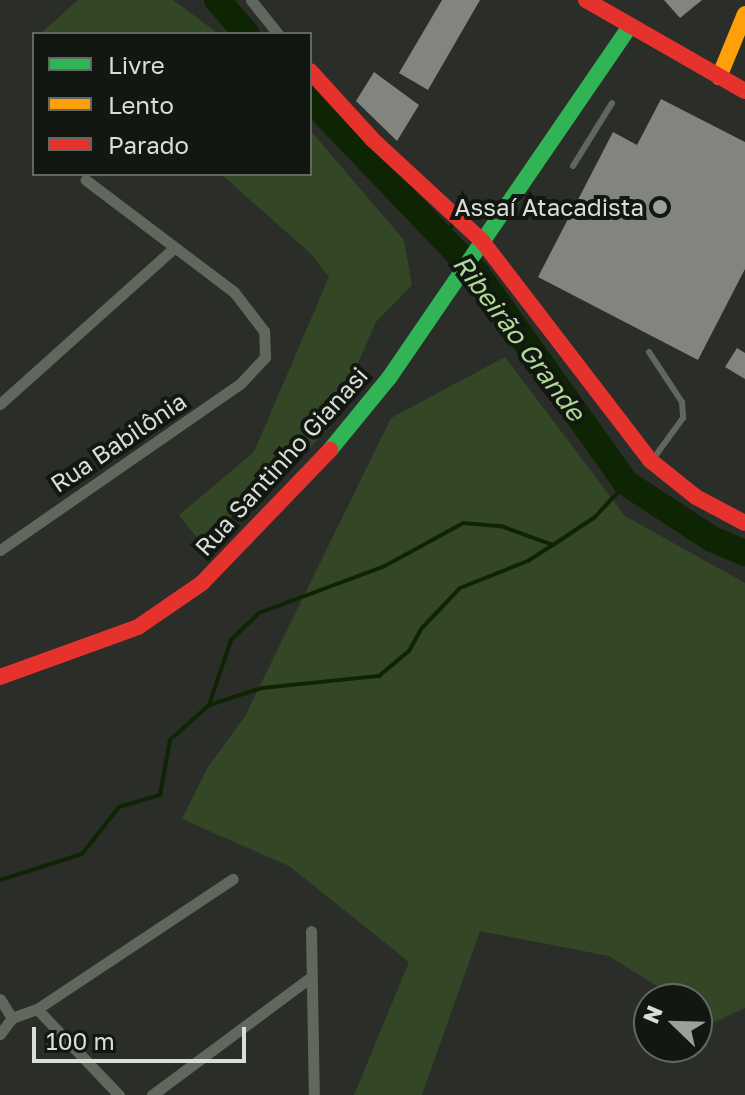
<!DOCTYPE html>
<meta charset="utf-8">
<style>
body{margin:0}
#map{position:relative;width:745px;height:1095px;overflow:hidden;background:#2a2d28;font-family:"Golos Text",sans-serif}
div>[style]{position:absolute}
[style*='--x']{left:calc(var(--x)*1px);top:calc(var(--y)*1px);width:calc(var(--w)*1px);rotate:calc(var(--a)*1deg)}
.green>*{inset:0;background:#334727}
.stream>*{height:4px;margin:-2px;padding:0 2px;transform-origin:2px;border-radius:2px;background:#0e2504}
.river>*{height:26px;margin:-13px;padding:0 13px;transform-origin:13px;border-radius:13px;background:#0e2504}
.building>*{inset:0;background:#81847f}
.lane>*{height:6px;margin:-3px;padding:0 3px;transform-origin:3px;border-radius:3px;background:#60685d}
.street>*{height:11px;margin:-5.5px;padding:0 5.5px;transform-origin:5.5px;border-radius:5.5px;background:#60685d}
.fast>*{height:16px;margin:-8px;padding:0 8px;transform-origin:8px;border-radius:8px;background:#30b455}
.slow>*{height:16px;margin:-8px;padding:0 8px;transform-origin:8px;border-radius:8px;background:#ff9f0a}
.jam>*{height:16px;margin:-8px;padding:0 8px;transform-origin:8px;border-radius:8px;background:#e5322d}
.dots>*{width:22px;height:22px;translate:-50% -50%;box-sizing:border-box;border:4px solid #131712;border-radius:50%}
span{translate:-50% -50%;white-space:nowrap;text-align:center;line-height:1.15;-webkit-text-stroke:8px #131712;paint-order:stroke}
.poi-label{font-size:24px;color:#d9ded7}
.right{translate:-100% -50%;text-align:right}
.street-label{font-size:24px;color:#d9ded7}
.water-label{font-size:26px;color:#addb95;font-style:italic}
.legend{position:absolute;left:32px;top:32px;width:280px;height:144px;box-sizing:border-box;background:#131712;border:2px solid #626761;margin:0;padding:10px 14px;list-style:none;font-size:24px;color:#d9ded7}
.legend li{display:flex;align-items:center;gap:16px;height:40px}
.legend b{width:40px;border:2px solid #626761}
.north{position:absolute;left:633px;top:983px;width:80px;height:80px;box-sizing:border-box;background:#131712;border:2px solid #626761;border-radius:50%;rotate:293deg;font-size:22px;font-weight:700;line-height:32px;text-align:center;color:#d9ded7}
.north::after{content:'';display:block;margin:auto;width:28px;height:36px;background:#9ca09a;clip-path:polygon(50% 0,100% 100%,50% 72%,0 100%)}
.scale{position:absolute;left:32px;top:1027px;width:214px;height:36px;box-sizing:border-box;border:4px solid #d9ded7;border-top:0;padding-left:10px;font-size:24px;line-height:28px;white-space:nowrap;color:#d9ded7;-webkit-text-stroke:6px #131712;paint-order:stroke}
</style>
<div id="map">
<div class="green">
<div style="clip-path:polygon(78px 0,173px 0,219px 34px,40px 34px)"></div>
<div style="clip-path:polygon(310px 130px,404px 240px,412px 285px,376px 322px,330px 427px,264px 494px,202px 544px,179px 515px,254px 452px,329px 277px,312px 255px,221px 174px,310px 174px)"></div>
<div style="clip-path:polygon(505px 357px,625px 516px,745px 583px,745px 1008px,715px 1022px,697px 1011px,697px 999px,678px 999px,609px 956px,480px 931px,422px 1095px,354px 1095px,409px 962px,289px 866px,182px 819px,208px 767px,245px 716px,391px 418px)"></div>
</div>
<div class="stream">
<div style="--x:445;--y:240;--w:19;--a:-65"></div>
<div style="--x:209;--y:705;--w:56;--a:-17.8"></div>
<div style="--x:262;--y:688;--w:118;--a:-5.9"></div>
<div style="--x:379;--y:676;--w:39;--a:-40"></div>
<div style="--x:409;--y:651;--w:26;--a:-61"></div>
<div style="--x:422;--y:628;--w:55;--a:-46.5"></div>
<div style="--x:460;--y:588;--w:73;--a:-21.7"></div>
<div style="--x:528;--y:561;--w:30;--a:-33"></div>
<div style="--x:0;--y:880;--w:86;--a:-17.6"></div>
<div style="--x:82;--y:854;--w:60;--a:-51.8"></div>
<div style="--x:119;--y:807;--w:43;--a:-16.3"></div>
<div style="--x:160;--y:795;--w:56;--a:-79.7"></div>
<div style="--x:170;--y:740;--w:52;--a:-41.9"></div>
<div style="--x:209;--y:705;--w:69;--a:-71.3"></div>
<div style="--x:231;--y:640;--w:39;--a:-44"></div>
<div style="--x:259;--y:613;--w:132;--a:-20.4"></div>
<div style="--x:383;--y:567;--w:91;--a:-28.8"></div>
<div style="--x:463;--y:523;--w:38;--a:5"></div>
<div style="--x:501;--y:526;--w:55;--a:20.1"></div>
<div style="--x:553;--y:545;--w:50;--a:-33.7"></div>
<div style="--x:595;--y:517;--w:46;--a:-47.6"></div>
</div>
<div class="river">
<div style="--x:217;--y:0;--w:45;--a:48.6"></div>
<div style="--x:310;--y:99;--w:243;--a:46.3"></div>
<div style="--x:478;--y:275;--w:255;--a:54.6"></div>
<div style="--x:626;--y:483;--w:103;--a:33.1"></div>
<div style="--x:712;--y:539;--w:36;--a:23"></div>
</div>
<div class="building">
<div style="clip-path:polygon(442px 0,480px 0,428px 90px,399px 73px)"></div>
<div style="clip-path:polygon(664px 0,702px 0,680px 18px)"></div>
<div style="clip-path:polygon(374px 72px,419px 105px,397px 141px,356px 101px)"></div>
<div style="clip-path:polygon(661px 99px,745px 142px,745px 269px,698px 360px,538px 277px,613px 132px,637px 145px)"></div>
<div style="clip-path:polygon(737px 348px,745px 353px,745px 379px,725px 367px)"></div>
</div>
<div class="lane">
<div style="--x:573;--y:166;--w:74;--a:-58.2"></div>
<div style="--x:649;--y:352;--w:60;--a:56.6"></div>
<div style="--x:682;--y:402;--w:16;--a:86"></div>
<div style="--x:683;--y:418;--w:51;--a:126.2"></div>
</div>
<div class="street">
<div style="--x:251;--y:0;--w:43;--a:51.5"></div>
<div style="--x:0;--y:404;--w:234;--a:-41.9"></div>
<div style="--x:0;--y:550;--w:292;--a:-34.7"></div>
<div style="--x:240;--y:384;--w:37;--a:-47"></div>
<div style="--x:265;--y:357;--w:26;--a:-92"></div>
<div style="--x:264;--y:331;--w:49;--a:-127.6"></div>
<div style="--x:234;--y:292;--w:186;--a:-142.9"></div>
<div style="--x:311;--y:931;--w:164;--a:89"></div>
<div style="--x:0;--y:999;--w:22;--a:58"></div>
<div style="--x:37;--y:1009;--w:119;--a:46.4"></div>
<div style="--x:0;--y:1034;--w:20;--a:-53"></div>
<div style="--x:12;--y:1018;--w:27;--a:-20"></div>
<div style="--x:37;--y:1009;--w:235;--a:-33.6"></div>
<div style="--x:152;--y:1095;--w:194;--a:-36.6"></div>
</div>
<div class="fast">
<div style="--x:330;--y:450;--w:93;--a:-50.7"></div>
<div style="--x:389;--y:378;--w:427;--a:-55.6"></div>
</div>
<div class="slow">
<div style="--x:719;--y:77;--w:68;--a:-67.6"></div>
</div>
<div class="jam">
<div style="--x:586;--y:0;--w:183;--a:29.8"></div>
<div style="--x:310;--y:71;--w:93;--a:47.6"></div>
<div style="--x:373;--y:140;--w:149;--a:42.8"></div>
<div style="--x:482;--y:241;--w:277;--a:52.5"></div>
<div style="--x:651;--y:461;--w:58;--a:38.7"></div>
<div style="--x:696;--y:497;--w:55;--a:28"></div>
<div style="--x:0;--y:677;--w:147;--a:-19.9"></div>
<div style="--x:138;--y:627;--w:78;--a:-34.5"></div>
<div style="--x:202;--y:583;--w:185;--a:-46.1"></div>
</div>
<div class="dots">
<div style="left:660px;top:207px;background:#9ca09a"></div>
</div>
<div class="poi-label">
<span class="right" style="left:644px;top:207px">Assaí Atacadista</span>
</div>
<div class="street-label">
<span style="left:118px;top:442px;rotate:-34deg">Rua Babilônia</span>
<span style="left:281px;top:461px;rotate:-48deg">Rua Santinho Gianasi</span>
</div>
<div class="water-label">
<span style="left:519px;top:338px;rotate:53deg">Ribeirão Grande</span>
</div>
<ul class="legend">
<li><b style="height:10px;background:#30b455"></b>Livre</li>
<li><b style="height:10px;background:#ff9f0a"></b>Lento</li>
<li><b style="height:10px;background:#e5322d"></b>Parado</li>
</ul>
<div class="north">N</div>
<div class="scale">100 m</div>
</div>
